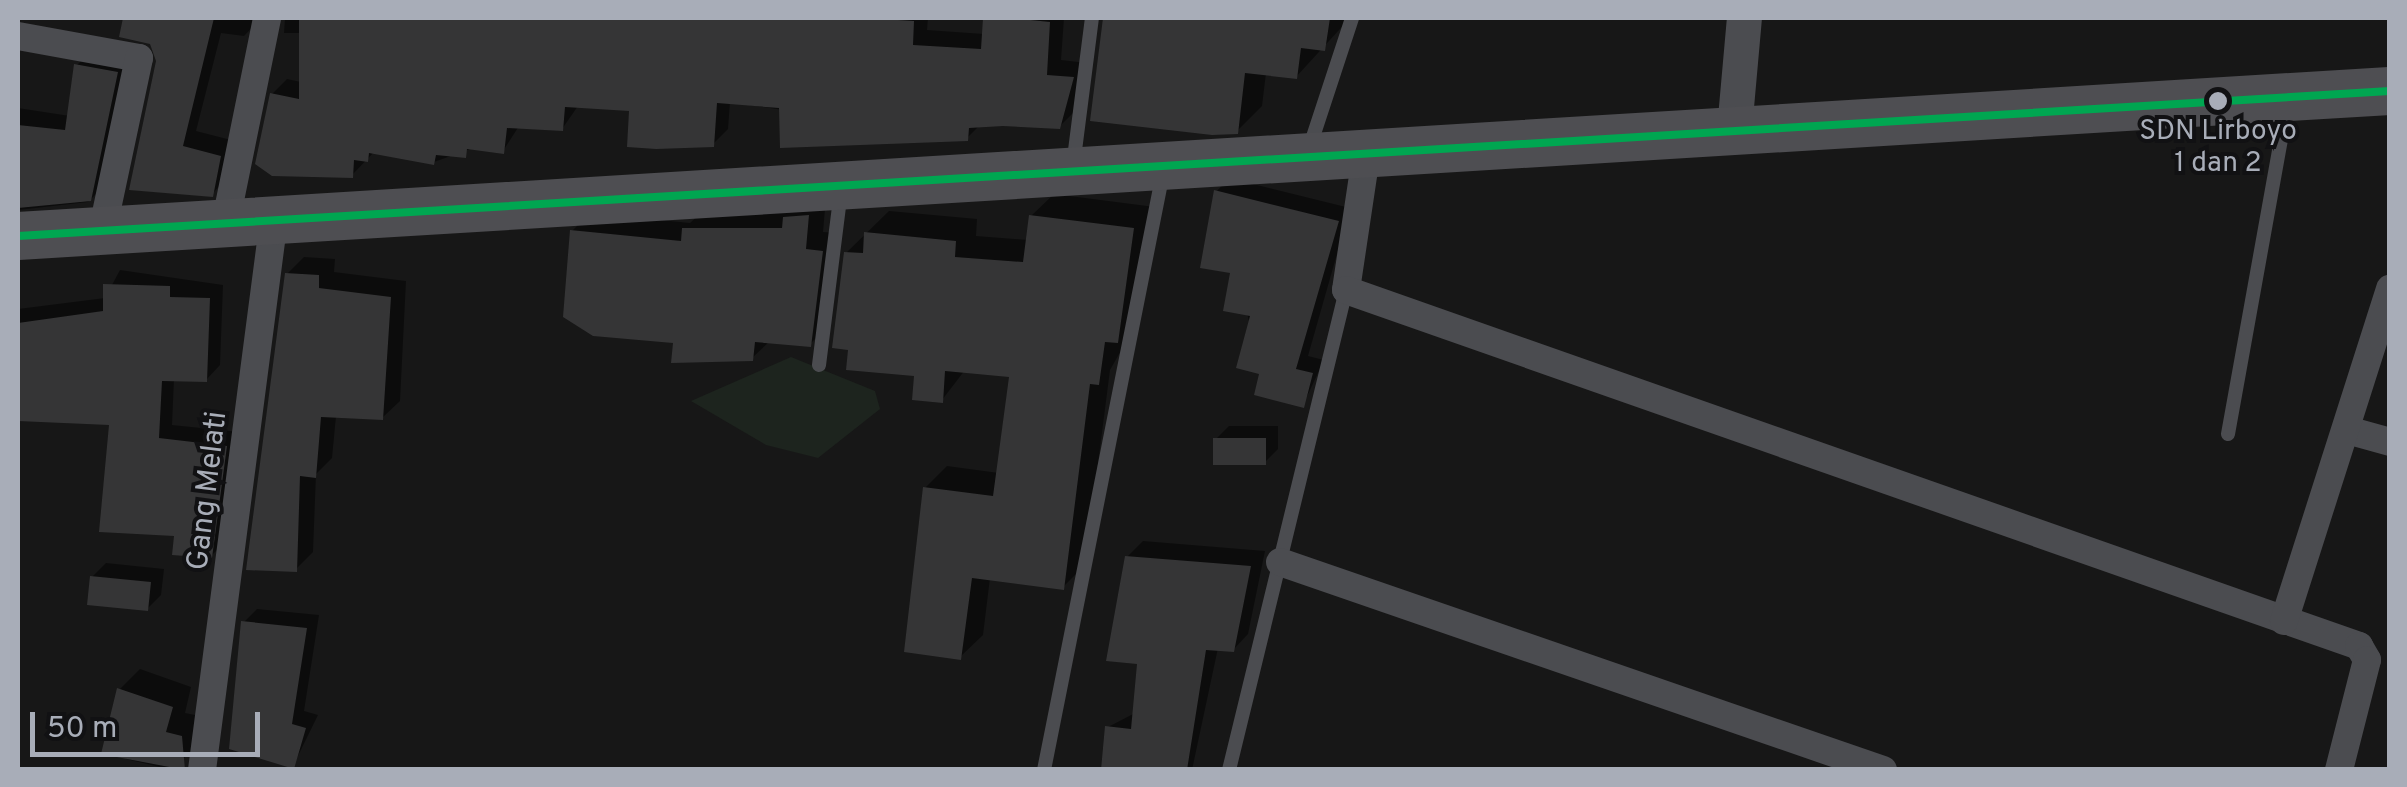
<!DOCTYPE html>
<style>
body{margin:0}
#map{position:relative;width:2407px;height:787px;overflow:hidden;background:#171717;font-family:Overpass,sans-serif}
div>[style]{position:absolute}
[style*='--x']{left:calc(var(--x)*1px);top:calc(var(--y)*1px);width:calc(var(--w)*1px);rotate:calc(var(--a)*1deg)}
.green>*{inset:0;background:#1d241e}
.shadow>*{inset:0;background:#0007}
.building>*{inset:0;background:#353536}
.service>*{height:14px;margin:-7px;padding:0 7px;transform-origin:7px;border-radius:7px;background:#4b4c50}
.minor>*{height:28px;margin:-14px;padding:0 14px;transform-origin:14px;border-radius:14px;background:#4b4c50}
.tertiary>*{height:35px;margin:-17.5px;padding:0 17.5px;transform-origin:17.5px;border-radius:17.5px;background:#4b4c50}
.trunk>*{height:48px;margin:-24px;padding:0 24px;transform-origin:24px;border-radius:24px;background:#4e4e52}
.bus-1>*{height:8px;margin:-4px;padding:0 4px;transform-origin:4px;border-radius:4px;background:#00a651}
.dots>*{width:28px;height:28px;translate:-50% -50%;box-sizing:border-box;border:5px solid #111113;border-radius:50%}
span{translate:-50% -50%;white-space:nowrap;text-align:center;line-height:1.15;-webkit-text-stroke:8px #111113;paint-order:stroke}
.bus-label{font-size:28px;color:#a8adb8}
.street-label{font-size:30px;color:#a8adb8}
.frame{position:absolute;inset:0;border:20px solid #a8adb8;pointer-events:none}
.scale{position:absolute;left:30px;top:712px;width:230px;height:45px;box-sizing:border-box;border:5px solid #a8adb8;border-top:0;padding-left:12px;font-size:30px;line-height:35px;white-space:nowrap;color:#a8adb8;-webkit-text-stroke:8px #111113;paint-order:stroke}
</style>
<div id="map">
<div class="green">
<div style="clip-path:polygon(791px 357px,875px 391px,880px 409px,818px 458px,766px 445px,691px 401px)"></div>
</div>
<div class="shadow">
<div style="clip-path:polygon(125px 18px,261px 18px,244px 36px,221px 33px,196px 131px,235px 141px,227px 178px,212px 194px,132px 187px,159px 60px,151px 42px,122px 35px)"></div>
<div style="clip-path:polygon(285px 18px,928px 18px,927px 30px,984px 34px,984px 18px,1064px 18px,1061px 60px,1087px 63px,1075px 111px,1059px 127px,980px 125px,967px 138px,730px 102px,728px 129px,713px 144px,632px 109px,578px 106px,562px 129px,519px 126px,503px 151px,473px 148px,434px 162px,375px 151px,352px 175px,272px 94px,287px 79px,301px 82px,302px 33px,284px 33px)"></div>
<div style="clip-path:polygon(1104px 18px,1350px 18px,1296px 77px,1266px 73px,1262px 106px,1237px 131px,1092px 118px)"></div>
<div style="clip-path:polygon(90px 52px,130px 59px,102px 188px,88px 202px,18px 210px,18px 108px,70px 116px,77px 65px)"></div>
<div style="clip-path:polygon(1229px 178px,1350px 208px,1308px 356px,1324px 360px,1303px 405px,1262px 372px,1216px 192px)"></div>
<div style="clip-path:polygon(1054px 194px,1155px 207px,1139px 319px,1110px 370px,1085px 565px,1063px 587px,990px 578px,983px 635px,960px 657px,925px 488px,947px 466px,999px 473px,1011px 374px,965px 370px,942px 400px,846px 253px,889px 211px,977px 219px,976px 236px,1028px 240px,1031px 216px)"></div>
<div style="clip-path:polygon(826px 198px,823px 232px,839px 233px,828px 326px,810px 344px,770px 341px,752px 358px,674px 360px,676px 340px,572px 231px,590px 213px,690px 223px,703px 211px)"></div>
<div style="clip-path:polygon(304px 257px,335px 259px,334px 272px,406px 281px,400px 401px,382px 418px,336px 416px,332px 458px,316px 474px,313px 552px,296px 569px,287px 274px)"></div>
<div style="clip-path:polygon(120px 270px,223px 285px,220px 365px,206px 380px,174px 379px,172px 425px,240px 432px,226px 541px,211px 556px,177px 533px,112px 422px,18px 419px,18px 309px,105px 298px)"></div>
<div style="clip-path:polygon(1229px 426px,1278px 426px,1278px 449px,1265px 462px,1216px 439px)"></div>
<div style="clip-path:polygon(1143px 541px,1265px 551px,1248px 634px,1233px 650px,1218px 648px,1192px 770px,1115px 770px,1108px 727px,1135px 713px,1140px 662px,1127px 557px)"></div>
<div style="clip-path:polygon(106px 563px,164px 569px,161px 595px,147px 609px,92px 577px)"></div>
<div style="clip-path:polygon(257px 609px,319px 615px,304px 711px,318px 715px,293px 766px,244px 622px)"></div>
<div style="clip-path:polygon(140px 669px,191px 687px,185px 713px,200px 716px,192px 750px,172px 770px,126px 759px,120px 689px)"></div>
</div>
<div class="building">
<div style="clip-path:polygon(123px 18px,214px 18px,183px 146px,221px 156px,213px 197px,129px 190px,156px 61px,150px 44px,119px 37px)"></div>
<div style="clip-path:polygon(299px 18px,866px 18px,914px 21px,913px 45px,981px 49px,983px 18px,1012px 18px,1050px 22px,1047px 75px,1074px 77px,1060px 129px,1003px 126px,969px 128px,968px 141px,780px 148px,779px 108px,717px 103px,714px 147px,656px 149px,627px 147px,629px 111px,565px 107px,563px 131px,507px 128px,504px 154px,467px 149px,466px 158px,436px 155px,434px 165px,369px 153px,368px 162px,354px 160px,353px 178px,272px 176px,255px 164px,270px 93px,299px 99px)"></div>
<div style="clip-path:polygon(1103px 18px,1102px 18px,1330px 18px,1325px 51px,1301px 48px,1297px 79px,1245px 73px,1238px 134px,1212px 135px,1090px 121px)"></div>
<div style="clip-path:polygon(74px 64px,118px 72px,91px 201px,18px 208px,18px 125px,65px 130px)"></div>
<div style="clip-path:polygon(1214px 190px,1339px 221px,1296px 369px,1313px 373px,1304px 408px,1254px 395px,1259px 374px,1236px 368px,1250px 316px,1223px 311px,1230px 273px,1200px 268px)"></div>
<div style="clip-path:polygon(809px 215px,806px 249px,823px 251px,811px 347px,755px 342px,753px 361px,671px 363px,673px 343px,593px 336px,563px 317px,570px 230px,681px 241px,682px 228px,782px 228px,783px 217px)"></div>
<div style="clip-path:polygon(1029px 215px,1134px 228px,1118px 343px,1105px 342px,1099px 385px,1090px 384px,1064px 590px,972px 578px,961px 660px,904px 652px,923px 487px,993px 496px,1009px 377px,945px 371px,943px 403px,912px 400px,914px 376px,846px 370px,848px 350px,832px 348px,844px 252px,863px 253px,864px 232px,956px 241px,955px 257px,1023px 262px)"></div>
<div style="clip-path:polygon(285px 273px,319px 275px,319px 288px,391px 297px,383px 420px,321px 417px,316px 478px,300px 476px,297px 572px,246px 570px)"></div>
<div style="clip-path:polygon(103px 284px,170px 286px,170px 297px,210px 298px,207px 382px,162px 381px,159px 438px,227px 446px,212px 558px,172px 555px,174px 536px,99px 532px,109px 425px,18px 421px,18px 323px,103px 311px)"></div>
<div style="clip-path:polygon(1213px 438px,1266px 438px,1266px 465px,1213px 465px)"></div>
<div style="clip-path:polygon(1125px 556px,1251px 566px,1234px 652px,1206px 650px,1187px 770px,1101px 770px,1105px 726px,1131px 729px,1137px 664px,1106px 661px)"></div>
<div style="clip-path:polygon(90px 576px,151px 582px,148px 611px,87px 605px)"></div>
<div style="clip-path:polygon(241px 621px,307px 628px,292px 724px,306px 728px,294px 769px,229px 749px)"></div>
<div style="clip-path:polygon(117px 688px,173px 707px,166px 732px,182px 736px,185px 770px,101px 754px)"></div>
</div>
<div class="service">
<div style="--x:1310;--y:146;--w:135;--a:-71.8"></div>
<div style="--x:1073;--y:166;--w:149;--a:-82.7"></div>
<div style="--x:819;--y:365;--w:174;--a:-82.8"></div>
<div style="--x:2228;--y:434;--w:334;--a:-79.8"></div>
<div style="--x:1044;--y:770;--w:609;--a:-78.73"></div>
<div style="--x:1229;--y:770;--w:494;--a:-76.3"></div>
</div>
<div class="minor">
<div style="--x:18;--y:36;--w:123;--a:10.3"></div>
<div style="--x:139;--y:58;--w:173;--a:102"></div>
<div style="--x:1366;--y:156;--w:135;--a:98.5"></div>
<div style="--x:1346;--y:290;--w:1074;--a:19.36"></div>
<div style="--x:2359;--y:646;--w:16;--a:60"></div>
<div style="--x:2367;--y:660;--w:114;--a:104.3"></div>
<div style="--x:226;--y:220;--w:206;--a:-78.5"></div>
<div style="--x:2347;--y:430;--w:45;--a:15.6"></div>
<div style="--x:1280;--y:562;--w:638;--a:19.03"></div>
<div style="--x:2284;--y:621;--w:349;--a:-72.3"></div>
<div style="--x:202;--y:770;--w:556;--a:-82.56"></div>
</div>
<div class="tertiary">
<div style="--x:1734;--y:129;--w:111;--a:-84.9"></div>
</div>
<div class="trunk">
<div style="--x:18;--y:236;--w:2376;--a:-3.5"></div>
</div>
<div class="bus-1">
<div style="--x:18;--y:236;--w:2376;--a:-3.5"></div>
</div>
<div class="dots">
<div style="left:2218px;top:101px;background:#a8adb8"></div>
</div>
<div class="bus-label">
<span style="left:2218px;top:148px">SDN Lirboyo<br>1 dan 2</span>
</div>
<div class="street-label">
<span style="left:209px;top:491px;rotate:-83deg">Gang Melati</span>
</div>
<div class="frame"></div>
<div class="scale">50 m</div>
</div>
